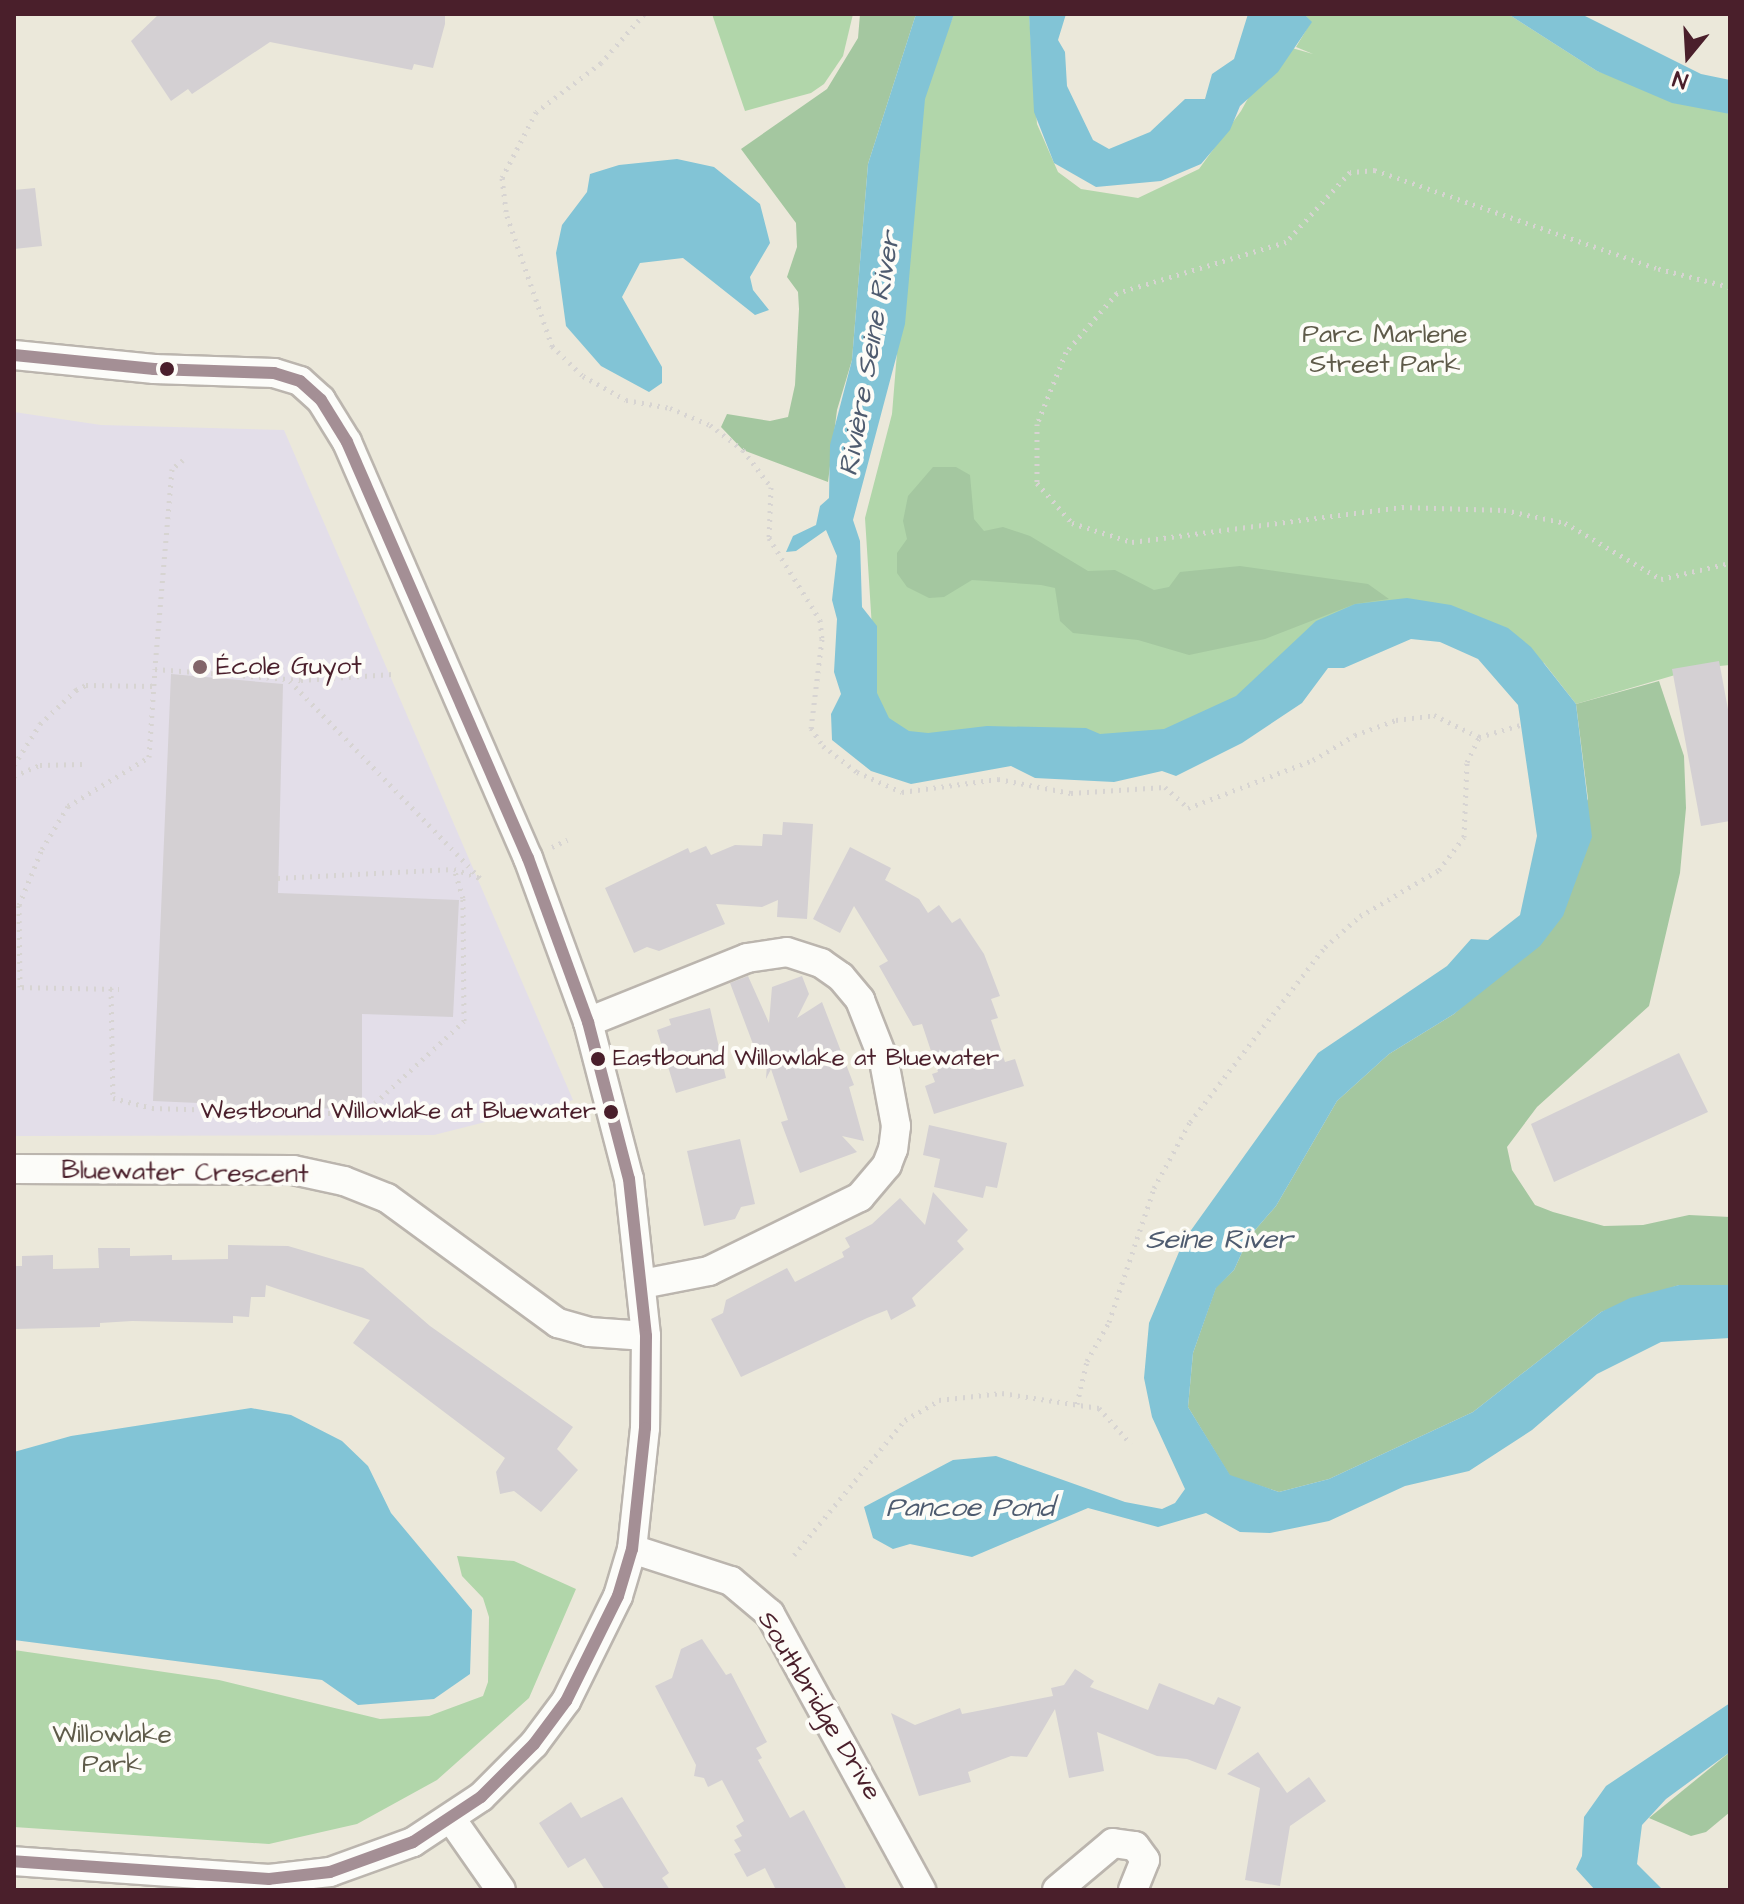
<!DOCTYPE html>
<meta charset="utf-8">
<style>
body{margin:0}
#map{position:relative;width:1744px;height:1904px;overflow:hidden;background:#ebe8da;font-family:"Architects Daughter",sans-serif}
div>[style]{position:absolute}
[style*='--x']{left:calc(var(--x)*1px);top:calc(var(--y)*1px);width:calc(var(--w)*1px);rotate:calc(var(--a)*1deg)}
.built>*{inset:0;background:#e3dee9}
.green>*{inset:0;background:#b1d6aa}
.forest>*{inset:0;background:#a4c7a0}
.water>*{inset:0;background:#82c4d6}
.building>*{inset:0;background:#d4d0d3}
.path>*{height:5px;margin-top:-2.5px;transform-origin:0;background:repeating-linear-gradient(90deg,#d7d4d2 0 2px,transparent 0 8px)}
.roads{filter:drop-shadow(2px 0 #bbb5ae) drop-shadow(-2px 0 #bbb5ae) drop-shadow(0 2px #bbb5ae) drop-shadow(0 -2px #bbb5ae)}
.minor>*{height:28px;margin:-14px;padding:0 14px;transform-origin:14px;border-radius:14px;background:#fcfcf9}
.bus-1>*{height:12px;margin:-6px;padding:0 6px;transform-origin:6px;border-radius:6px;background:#a48f95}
.dots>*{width:22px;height:22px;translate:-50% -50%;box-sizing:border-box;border:4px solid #fdfcf7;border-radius:50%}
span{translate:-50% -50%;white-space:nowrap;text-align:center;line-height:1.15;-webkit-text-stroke:8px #fdfcf7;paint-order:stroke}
.bus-label{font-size:24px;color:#4a1f2b}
.left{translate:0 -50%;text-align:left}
.right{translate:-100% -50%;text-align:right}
.park-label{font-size:26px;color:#5e5a49}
.poi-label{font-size:26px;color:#4a1f2b}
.street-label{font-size:26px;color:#4a1f2b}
.water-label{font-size:28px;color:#4e5b6f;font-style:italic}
.frame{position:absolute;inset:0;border:16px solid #4a1f2b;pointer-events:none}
.north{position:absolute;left:1648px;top:16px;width:80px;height:80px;-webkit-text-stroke:6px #fdfcf7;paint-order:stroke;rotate:198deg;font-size:22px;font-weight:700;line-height:32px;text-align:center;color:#4a1f2b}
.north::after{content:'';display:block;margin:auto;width:28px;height:36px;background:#4a1f2b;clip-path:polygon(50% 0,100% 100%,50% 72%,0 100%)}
</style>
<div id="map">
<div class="built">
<div style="clip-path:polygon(14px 412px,101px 425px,284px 430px,573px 1100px,434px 1135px,14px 1136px)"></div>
</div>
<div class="green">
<div style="clip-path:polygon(712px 14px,853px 14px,843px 56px,824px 84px,811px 93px,745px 111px)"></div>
<div style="clip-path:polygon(954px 14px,1029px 14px,1037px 124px,1058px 172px,1081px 189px,1138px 198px,1199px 169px,1241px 111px,1278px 44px,1313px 54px,1296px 47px,1311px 22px,1304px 14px,1508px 14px,1597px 71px,1730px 114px,1730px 665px,1699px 668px,1576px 704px,1544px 663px,1391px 610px,1200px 733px,879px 738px,865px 518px,892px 414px,917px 107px)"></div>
<div style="clip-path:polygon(457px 1556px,514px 1561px,576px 1589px,529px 1698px,437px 1780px,357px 1824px,269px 1844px,14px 1827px,14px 1650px,219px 1680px,380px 1719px,429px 1716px,483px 1696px,488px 1682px,489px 1617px,483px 1598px,462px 1576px)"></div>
</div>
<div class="forest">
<div style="clip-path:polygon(860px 14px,916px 14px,868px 164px,852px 360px,837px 410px,828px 482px,743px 450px,721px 427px,727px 414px,770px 421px,788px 417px,795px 385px,799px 309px,798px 292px,787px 277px,797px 247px,796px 223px,741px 149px,827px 89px,858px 38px)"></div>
<div style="clip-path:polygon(933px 467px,956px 467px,970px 475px,974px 519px,984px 531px,1003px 527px,1030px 536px,1088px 571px,1115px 570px,1154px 590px,1169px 587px,1180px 572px,1240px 566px,1368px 584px,1389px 599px,1355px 604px,1265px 639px,1189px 655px,1138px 640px,1073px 633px,1060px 621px,1055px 588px,1041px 585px,972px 580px,944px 597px,929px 598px,907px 587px,897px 573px,897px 553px,907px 539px,903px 521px,908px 496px)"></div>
<div style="clip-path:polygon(1659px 681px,1684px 756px,1686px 808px,1680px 873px,1649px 1006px,1537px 1107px,1507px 1147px,1512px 1170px,1535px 1205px,1553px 1212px,1604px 1226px,1643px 1225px,1689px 1215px,1730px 1217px,1730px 1285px,1679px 1285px,1601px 1312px,1473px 1412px,1329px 1479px,1279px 1492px,1230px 1476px,1188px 1407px,1193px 1353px,1216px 1287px,1234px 1270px,1249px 1237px,1276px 1206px,1337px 1101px,1389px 1054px,1454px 1014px,1487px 984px,1588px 799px,1576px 704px)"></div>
<div style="clip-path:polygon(1730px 1752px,1730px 1812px,1706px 1832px,1691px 1836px,1649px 1818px)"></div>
</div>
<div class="water">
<div style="clip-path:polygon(916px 14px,954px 14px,925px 99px,905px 324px,853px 520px,860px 541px,862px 607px,877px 626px,877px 693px,889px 718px,909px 731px,928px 733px,987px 726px,1086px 728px,1100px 734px,1164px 729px,1236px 696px,1316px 621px,1355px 604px,1407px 598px,1451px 605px,1508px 628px,1531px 647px,1576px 704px,1592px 837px,1563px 916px,1540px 946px,1454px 1014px,1389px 1054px,1337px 1101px,1276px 1206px,1249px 1237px,1234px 1270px,1216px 1288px,1193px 1353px,1188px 1407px,1230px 1475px,1279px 1492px,1329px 1479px,1473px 1412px,1601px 1312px,1630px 1298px,1679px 1285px,1730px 1285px,1730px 1338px,1661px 1342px,1597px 1374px,1532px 1430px,1469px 1471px,1405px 1486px,1329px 1521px,1270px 1533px,1240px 1532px,1206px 1513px,1158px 1527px,1088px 1508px,972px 1557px,910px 1544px,893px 1549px,873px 1538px,864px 1507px,953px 1460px,996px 1456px,1125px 1502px,1162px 1509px,1175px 1503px,1185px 1489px,1152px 1417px,1144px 1378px,1149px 1323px,1184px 1240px,1318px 1053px,1447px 966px,1471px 939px,1488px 940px,1520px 915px,1537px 836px,1518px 705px,1478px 659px,1440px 642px,1411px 639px,1344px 668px,1328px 668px,1302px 703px,1242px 743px,1176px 776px,1162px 771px,1114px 782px,1035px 778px,1011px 766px,911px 784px,871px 771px,832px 740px,831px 714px,841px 694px,834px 672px,837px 619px,832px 600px,837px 556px,826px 530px,796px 551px,786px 552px,793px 536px,816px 525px,820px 506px,829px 498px,830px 445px,852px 360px,868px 164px)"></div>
<div style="clip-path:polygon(1029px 14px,1066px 14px,1058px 40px,1065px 52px,1067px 86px,1093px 140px,1109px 149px,1150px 132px,1185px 99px,1205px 99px,1212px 74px,1234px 59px,1248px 14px,1304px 14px,1312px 22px,1278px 72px,1240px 106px,1230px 130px,1201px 164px,1161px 181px,1096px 187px,1054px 163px,1034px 112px)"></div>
<div style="clip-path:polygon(1508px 14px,1581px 14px,1701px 74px,1730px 80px,1730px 114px,1672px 103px,1597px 71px)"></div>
<div style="clip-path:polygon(677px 159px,714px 167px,760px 204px,770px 243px,750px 277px,753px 290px,769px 310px,755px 315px,683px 258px,640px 263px,622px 297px,662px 367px,662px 383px,649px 392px,601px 366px,566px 326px,556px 253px,562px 225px,587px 192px,590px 174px,619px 165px)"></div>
<div style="clip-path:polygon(251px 1408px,291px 1415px,342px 1441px,368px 1466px,391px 1513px,472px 1610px,470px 1674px,434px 1699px,358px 1705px,322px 1680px,14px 1640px,14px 1452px,71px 1436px)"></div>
<div style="clip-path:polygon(1730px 1703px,1730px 1752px,1666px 1799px,1642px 1825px,1637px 1864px,1663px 1890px,1595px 1890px,1576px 1869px,1582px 1856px,1584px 1817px,1606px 1786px)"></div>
</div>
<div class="building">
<div style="clip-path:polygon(159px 14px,445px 14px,445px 24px,433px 68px,414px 64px,412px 70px,270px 42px,192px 94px,188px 89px,171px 101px,131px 41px)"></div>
<div style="clip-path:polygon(35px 188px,42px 246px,14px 249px,14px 190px)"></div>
<div style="clip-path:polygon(1719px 661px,1730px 720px,1730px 821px,1701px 826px,1672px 669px)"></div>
<div style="clip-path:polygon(171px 674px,283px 684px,278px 893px,459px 900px,453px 1017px,362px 1014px,362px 1110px,153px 1101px)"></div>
<div style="clip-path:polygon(783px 822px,813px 824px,807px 919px,777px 917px,778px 900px,762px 907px,716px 904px,725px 924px,659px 951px,647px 947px,634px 953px,605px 888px,688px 848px,690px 853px,706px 846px,711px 855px,735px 845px,762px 846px,763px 834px,782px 835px)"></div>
<div style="clip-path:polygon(850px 847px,891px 868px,885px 880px,919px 899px,928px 913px,939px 905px,952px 923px,960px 918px,984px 954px,1000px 996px,991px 999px,998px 1018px,991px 1020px,1005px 1062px,1015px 1059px,1024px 1086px,934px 1114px,925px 1086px,935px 1082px,932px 1074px,938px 1072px,922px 1024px,913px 1026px,879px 966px,888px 961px,854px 906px,840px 933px,813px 919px)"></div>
<div style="clip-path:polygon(748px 976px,769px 1023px,772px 987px,802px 976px,809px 994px,797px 1018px,822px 1002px,854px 1085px,849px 1087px,864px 1141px,842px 1136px,857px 1152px,800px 1173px,781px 1122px,788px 1120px,771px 1069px,766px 1079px,768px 1048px,756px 1052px,730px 983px)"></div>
<div style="clip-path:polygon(710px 1008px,726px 1078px,676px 1093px,657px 1030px,671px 1025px,669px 1019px)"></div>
<div style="clip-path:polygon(1679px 1053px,1708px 1112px,1554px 1182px,1531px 1124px)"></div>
<div style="clip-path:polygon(929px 1125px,1007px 1143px,997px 1188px,986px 1186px,983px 1198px,934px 1187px,940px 1159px,923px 1155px)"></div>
<div style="clip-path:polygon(740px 1139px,755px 1204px,741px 1207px,735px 1219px,704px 1226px,687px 1151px)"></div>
<div style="clip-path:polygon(933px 1192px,968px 1230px,957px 1241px,964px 1249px,912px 1298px,916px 1306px,891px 1320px,887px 1310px,867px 1318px,741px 1377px,711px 1319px,723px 1313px,726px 1300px,787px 1268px,795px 1282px,844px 1257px,842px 1252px,850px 1247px,845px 1238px,872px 1224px,900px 1198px,925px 1225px)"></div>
<div style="clip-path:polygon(228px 1245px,288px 1246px,363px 1268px,430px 1326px,573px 1427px,557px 1449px,578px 1470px,541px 1512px,514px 1491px,500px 1494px,496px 1472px,505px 1458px,353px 1343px,370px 1320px,266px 1285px,265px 1297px,251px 1297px,249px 1317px,233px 1316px,233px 1323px,132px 1321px,100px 1323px,100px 1327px,14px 1329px,14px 1266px,22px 1266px,22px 1256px,53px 1255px,53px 1269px,99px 1268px,98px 1248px,130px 1248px,130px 1256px,172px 1255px,172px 1260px,228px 1259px)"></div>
<div style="clip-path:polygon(702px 1639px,726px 1675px,731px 1673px,767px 1742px,756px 1748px,762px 1758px,758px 1760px,790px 1818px,804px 1810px,847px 1890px,776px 1890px,765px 1868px,747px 1877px,734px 1854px,741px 1851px,734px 1840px,742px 1836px,736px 1826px,744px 1821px,722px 1780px,708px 1787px,704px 1778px,694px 1776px,696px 1765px,655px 1686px,672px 1678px,681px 1649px)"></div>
<div style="clip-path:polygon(1075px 1669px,1094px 1681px,1090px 1687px,1148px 1710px,1159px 1683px,1214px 1705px,1218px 1697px,1241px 1707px,1216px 1770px,1187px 1759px,1157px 1756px,1097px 1732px,1104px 1771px,1069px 1778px,1055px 1709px,1027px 1757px,1011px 1756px,968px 1772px,971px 1782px,919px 1796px,891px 1713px,915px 1725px,960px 1708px,962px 1714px,1053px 1696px,1051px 1688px,1064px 1685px)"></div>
<div style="clip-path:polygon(1258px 1752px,1287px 1793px,1309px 1777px,1326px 1801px,1290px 1826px,1280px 1886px,1245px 1880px,1260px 1788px,1227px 1774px)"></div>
<div style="clip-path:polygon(622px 1797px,669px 1873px,662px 1878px,670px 1890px,605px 1890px,585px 1858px,568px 1868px,539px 1823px,571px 1802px,581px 1818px)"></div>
</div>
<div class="path">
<div style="--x:644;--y:14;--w:65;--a:131.3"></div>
<div style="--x:601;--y:63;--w:81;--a:143"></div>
<div style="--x:536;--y:112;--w:74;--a:117.3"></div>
<div style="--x:502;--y:178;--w:38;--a:83"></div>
<div style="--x:507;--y:216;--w:138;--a:70.9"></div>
<div style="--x:552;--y:346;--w:43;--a:44.1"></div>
<div style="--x:583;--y:376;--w:49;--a:29.2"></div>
<div style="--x:626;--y:400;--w:45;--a:10.3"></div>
<div style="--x:670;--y:408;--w:43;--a:23"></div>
<div style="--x:710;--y:425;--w:41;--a:37.1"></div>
<div style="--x:743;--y:450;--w:46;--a:52.9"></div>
<div style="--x:771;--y:487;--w:51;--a:92.2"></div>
<div style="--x:769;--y:538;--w:97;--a:58.1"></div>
<div style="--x:820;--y:620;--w:19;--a:84"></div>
<div style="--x:822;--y:639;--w:90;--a:97"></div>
<div style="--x:811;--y:728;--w:22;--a:56"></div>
<div style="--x:823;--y:746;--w:43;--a:37.4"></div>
<div style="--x:857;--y:772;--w:49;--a:24"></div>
<div style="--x:902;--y:792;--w:97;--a:-7.7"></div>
<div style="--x:998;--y:779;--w:74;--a:10.9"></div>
<div style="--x:1071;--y:793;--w:94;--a:-3.7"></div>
<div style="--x:1165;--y:787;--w:31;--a:42"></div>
<div style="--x:1188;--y:808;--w:134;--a:-21"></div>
<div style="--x:1313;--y:760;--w:49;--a:-30.8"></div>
<div style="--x:1355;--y:735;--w:44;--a:-20.1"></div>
<div style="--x:1396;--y:720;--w:38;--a:-7"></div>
<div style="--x:1434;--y:715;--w:50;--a:26.1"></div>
<div style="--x:1730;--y:287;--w:76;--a:-165.6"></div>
<div style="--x:1656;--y:268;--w:298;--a:-160.8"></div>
<div style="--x:1375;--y:170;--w:25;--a:175"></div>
<div style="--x:1350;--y:172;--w:95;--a:132.4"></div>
<div style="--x:1286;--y:242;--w:177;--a:163.2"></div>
<div style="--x:1117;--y:293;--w:78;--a:130.8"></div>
<div style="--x:1066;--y:352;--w:78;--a:111.9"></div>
<div style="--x:1037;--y:424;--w:59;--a:90"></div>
<div style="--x:1037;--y:483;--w:53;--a:48.8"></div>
<div style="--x:1072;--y:523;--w:63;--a:17.6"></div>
<div style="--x:1132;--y:542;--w:272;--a:-7.4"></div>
<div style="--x:1402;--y:507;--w:102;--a:1.7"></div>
<div style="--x:1504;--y:510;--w:62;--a:12"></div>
<div style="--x:1565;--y:523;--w:111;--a:30.3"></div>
<div style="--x:1661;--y:579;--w:71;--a:-13.1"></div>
<div style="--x:183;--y:460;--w:14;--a:141"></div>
<div style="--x:172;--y:469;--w:201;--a:94.9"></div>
<div style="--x:155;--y:669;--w:146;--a:4.3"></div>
<div style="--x:301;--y:680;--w:92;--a:-3.7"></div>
<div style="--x:14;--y:765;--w:49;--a:-57.6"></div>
<div style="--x:40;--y:724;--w:50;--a:-43.4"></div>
<div style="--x:76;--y:690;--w:11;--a:-27"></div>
<div style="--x:86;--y:685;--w:68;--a:0.8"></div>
<div style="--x:14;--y:776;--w:28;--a:-23"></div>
<div style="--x:40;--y:765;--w:43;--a:-1.3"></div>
<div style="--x:552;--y:847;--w:17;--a:-25"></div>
<div style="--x:278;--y:878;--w:176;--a:-2.9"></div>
<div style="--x:454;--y:869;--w:28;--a:19"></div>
<div style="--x:480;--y:878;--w:277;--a:-134"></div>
<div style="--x:14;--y:987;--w:105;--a:1.1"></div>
<div style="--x:20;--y:987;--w:82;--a:-90.7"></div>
<div style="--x:19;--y:905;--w:61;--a:-67.7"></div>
<div style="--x:42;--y:849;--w:50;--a:-58.8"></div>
<div style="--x:68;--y:806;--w:95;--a:-31.2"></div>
<div style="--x:149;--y:757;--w:88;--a:-86.1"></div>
<div style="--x:111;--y:988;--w:110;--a:89"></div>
<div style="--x:113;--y:1098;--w:40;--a:14.4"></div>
<div style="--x:152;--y:1108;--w:211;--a:1.6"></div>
<div style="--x:363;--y:1114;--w:137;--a:-42.6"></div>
<div style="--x:464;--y:1021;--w:123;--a:-90.5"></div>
<div style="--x:463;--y:898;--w:30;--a:-107"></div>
<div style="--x:1077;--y:1404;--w:44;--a:-76.9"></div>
<div style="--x:1087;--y:1361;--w:45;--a:-60.6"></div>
<div style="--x:1109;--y:1322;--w:141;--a:-71.4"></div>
<div style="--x:1154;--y:1188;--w:75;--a:-61.4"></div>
<div style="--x:1190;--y:1122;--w:221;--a:-52.4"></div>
<div style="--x:1325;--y:947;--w:47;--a:-41.5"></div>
<div style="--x:1360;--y:916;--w:91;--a:-30.2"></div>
<div style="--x:1439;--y:870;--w:41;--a:-52.9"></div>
<div style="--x:1464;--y:837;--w:75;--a:-87.7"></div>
<div style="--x:1467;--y:762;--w:28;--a:-64"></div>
<div style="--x:1479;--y:737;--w:47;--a:-16.1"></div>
<div style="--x:794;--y:1555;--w:175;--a:-50.6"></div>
<div style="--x:905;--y:1420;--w:39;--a:-30"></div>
<div style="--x:939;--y:1400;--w:63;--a:-6.3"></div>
<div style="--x:1002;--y:1393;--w:98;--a:8.8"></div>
<div style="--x:1099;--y:1408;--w:48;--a:48.4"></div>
</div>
<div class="roads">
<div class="minor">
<div style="--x:14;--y:355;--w:141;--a:5.7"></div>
<div style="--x:154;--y:369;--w:120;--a:1.9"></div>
<div style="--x:274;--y:373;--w:27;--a:17"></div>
<div style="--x:300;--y:381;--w:28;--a:42"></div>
<div style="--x:321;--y:400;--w:49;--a:58.2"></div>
<div style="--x:347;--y:442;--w:454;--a:66.5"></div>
<div style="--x:528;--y:858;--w:175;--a:69.9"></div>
<div style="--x:588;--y:1022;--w:162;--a:75.4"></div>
<div style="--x:629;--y:1179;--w:158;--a:83.8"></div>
<div style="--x:646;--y:1336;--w:92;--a:90.6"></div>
<div style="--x:645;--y:1428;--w:122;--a:96.1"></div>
<div style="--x:632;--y:1549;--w:49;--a:106.6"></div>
<div style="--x:618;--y:1596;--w:117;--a:116.3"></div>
<div style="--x:566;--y:1701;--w:54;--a:126.7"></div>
<div style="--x:534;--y:1744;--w:75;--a:135"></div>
<div style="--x:481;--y:1797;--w:82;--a:146.5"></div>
<div style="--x:413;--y:1842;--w:88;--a:160.1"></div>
<div style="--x:330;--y:1872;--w:61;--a:173.5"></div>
<div style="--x:269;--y:1879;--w:256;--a:-176"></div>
<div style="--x:588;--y:1022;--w:171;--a:-21.9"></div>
<div style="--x:747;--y:958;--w:40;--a:-8.5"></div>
<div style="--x:787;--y:952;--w:36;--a:18"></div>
<div style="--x:821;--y:963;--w:24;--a:35"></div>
<div style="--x:841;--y:977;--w:30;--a:50"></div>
<div style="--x:860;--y:1000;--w:66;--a:68.5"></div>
<div style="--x:884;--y:1061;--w:66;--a:79.5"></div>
<div style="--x:896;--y:1126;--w:23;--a:97"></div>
<div style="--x:893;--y:1149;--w:17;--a:111"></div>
<div style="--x:887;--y:1165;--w:42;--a:130.2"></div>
<div style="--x:860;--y:1197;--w:168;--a:153.9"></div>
<div style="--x:709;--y:1271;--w:68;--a:169"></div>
<div style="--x:14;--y:1169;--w:279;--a:0.2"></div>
<div style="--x:293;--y:1170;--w:52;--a:12.2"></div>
<div style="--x:344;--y:1181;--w:46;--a:21.6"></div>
<div style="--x:387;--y:1198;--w:212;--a:36.2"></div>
<div style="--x:558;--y:1323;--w:32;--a:16"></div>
<div style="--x:589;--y:1332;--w:57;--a:4"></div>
<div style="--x:632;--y:1549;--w:104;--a:17.9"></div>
<div style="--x:731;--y:1581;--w:51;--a:40.2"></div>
<div style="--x:770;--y:1614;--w:315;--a:61.3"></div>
<div style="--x:452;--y:1820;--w:85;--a:55"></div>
<div style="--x:1057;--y:1890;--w:73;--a:-40"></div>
<div style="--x:1113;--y:1843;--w:22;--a:8"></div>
<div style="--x:1135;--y:1846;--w:17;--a:54"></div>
<div style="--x:1145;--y:1860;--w:32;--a:112"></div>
</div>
</div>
<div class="bus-1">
<div style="--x:14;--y:355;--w:141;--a:5.7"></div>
<div style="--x:154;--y:369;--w:120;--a:1.9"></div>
<div style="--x:274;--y:373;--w:27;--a:17"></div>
<div style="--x:300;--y:381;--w:28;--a:42"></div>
<div style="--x:321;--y:400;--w:49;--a:58.2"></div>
<div style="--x:347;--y:442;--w:454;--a:66.5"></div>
<div style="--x:528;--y:858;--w:175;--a:69.9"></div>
<div style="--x:588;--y:1022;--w:162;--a:75.4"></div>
<div style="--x:629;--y:1179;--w:158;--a:83.8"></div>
<div style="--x:646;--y:1336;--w:92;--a:90.6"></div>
<div style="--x:645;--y:1428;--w:122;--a:96.1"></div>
<div style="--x:632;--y:1549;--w:49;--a:106.6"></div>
<div style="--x:618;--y:1596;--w:117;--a:116.3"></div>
<div style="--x:566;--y:1701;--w:54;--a:126.7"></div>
<div style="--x:534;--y:1744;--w:75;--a:135"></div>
<div style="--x:481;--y:1797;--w:82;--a:146.5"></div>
<div style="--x:413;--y:1842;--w:88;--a:160.1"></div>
<div style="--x:330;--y:1872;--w:61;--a:173.5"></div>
<div style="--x:269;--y:1879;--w:256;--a:-176"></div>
</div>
<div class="dots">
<div style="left:167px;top:369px;background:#4a1f2b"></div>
<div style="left:200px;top:667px;background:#826568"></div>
<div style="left:598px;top:1059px;background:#4a1f2b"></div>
<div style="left:611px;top:1112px;background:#4a1f2b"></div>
</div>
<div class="bus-label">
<span class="left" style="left:613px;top:1059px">Eastbound Willowlake at Bluewater</span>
<span class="right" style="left:596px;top:1112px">Westbound Willowlake at Bluewater</span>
</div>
<div class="park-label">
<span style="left:1385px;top:350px">Parc Marlene<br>Street Park</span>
<span style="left:112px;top:1750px">Willowlake<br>Park</span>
</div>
<div class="poi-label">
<span class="left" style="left:216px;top:667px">École Guyot</span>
</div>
<div class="street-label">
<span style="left:185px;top:1173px;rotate:1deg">Bluewater Crescent</span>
<span style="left:819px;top:1706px;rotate:59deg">Southbridge Drive</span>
</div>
<div class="water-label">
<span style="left:870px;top:354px;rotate:-80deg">Rivière Seine River</span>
<span style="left:1219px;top:1240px">Seine River</span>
<span style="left:970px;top:1508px">Pancoe Pond</span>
</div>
<div class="frame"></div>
<div class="north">N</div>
</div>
